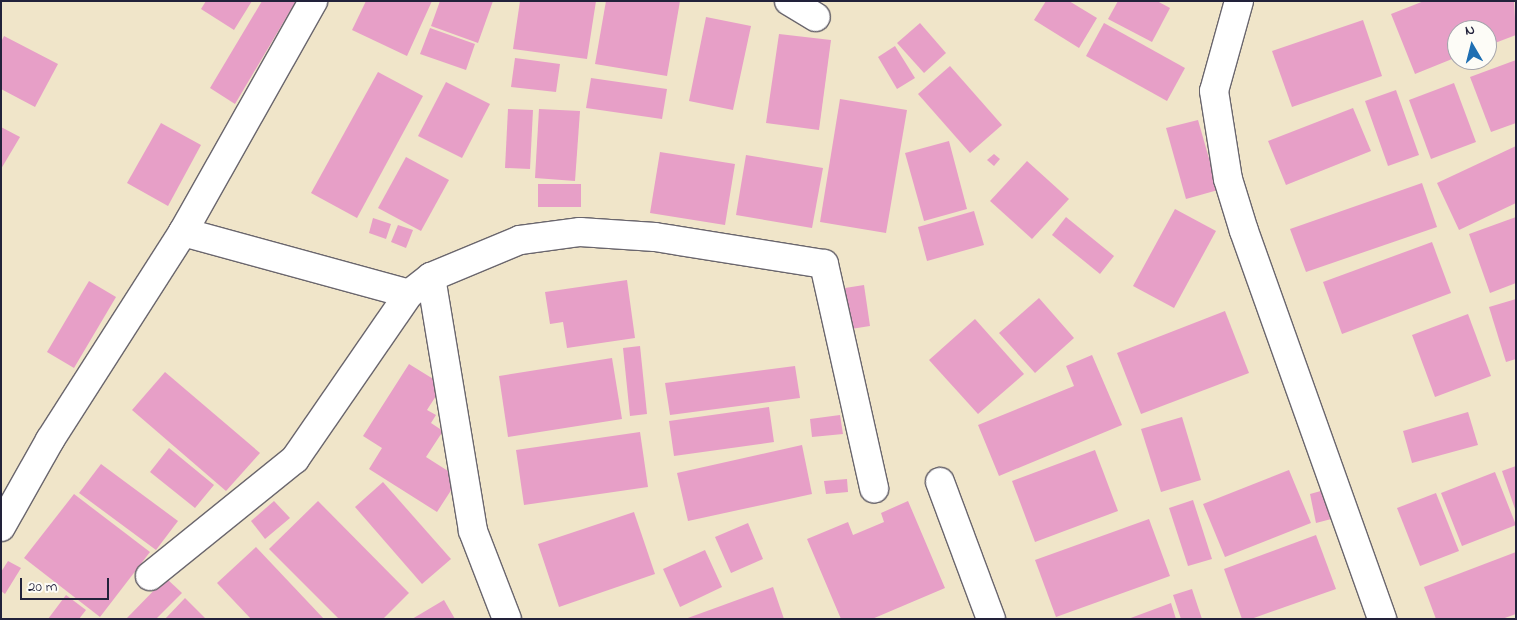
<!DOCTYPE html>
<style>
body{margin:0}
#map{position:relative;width:1517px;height:620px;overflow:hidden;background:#f0e5c9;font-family:"Indie Flower",sans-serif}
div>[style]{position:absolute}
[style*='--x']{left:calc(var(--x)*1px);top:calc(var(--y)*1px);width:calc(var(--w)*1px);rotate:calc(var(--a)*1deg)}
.building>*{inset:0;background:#e79fc7}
.roads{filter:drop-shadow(1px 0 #6a666d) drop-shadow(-1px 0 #6a666d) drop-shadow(0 1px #6a666d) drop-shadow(0 -1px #6a666d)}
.minor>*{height:28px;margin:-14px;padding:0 14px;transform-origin:14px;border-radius:14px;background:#fff}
span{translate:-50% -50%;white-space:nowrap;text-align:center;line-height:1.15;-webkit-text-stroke:4px #fdfcf7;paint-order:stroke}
.frame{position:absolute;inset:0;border:2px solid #22223b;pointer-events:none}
.north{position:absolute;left:1447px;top:20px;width:50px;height:50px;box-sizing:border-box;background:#fdfcf7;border:1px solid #a5a5ac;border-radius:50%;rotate:352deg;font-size:14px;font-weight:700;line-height:20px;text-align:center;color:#22223b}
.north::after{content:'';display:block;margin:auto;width:18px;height:22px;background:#1f6fb2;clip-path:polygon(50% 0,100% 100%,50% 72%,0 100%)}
.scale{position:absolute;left:20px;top:578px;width:89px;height:22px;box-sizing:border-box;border:2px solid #22223b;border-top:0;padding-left:6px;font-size:15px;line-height:18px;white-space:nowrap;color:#22223b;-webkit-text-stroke:4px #fdfcf7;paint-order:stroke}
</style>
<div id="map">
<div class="building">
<div style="clip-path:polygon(206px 1px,252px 1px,234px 30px,201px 9px)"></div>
<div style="clip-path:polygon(262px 1px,296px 1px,235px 104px,210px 88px)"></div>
<div style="clip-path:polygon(366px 1px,432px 1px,407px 56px,352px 30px)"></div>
<div style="clip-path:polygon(440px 1px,493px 1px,478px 43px,431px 26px)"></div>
<div style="clip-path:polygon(520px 1px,596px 1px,587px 59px,513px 49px)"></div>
<div style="clip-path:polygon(606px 1px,680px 1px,667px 76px,595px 64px)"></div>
<div style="clip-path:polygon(1046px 1px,1069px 1px,1097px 18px,1079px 48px,1034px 20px)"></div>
<div style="clip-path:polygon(1118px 1px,1157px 1px,1170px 8px,1152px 42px,1108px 19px)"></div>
<div style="clip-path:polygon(1424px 1px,1514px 1px,1516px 35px,1487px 46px,1487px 30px,1457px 30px,1457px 57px,1415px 74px,1391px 14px)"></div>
<div style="clip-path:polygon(706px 17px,751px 26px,733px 110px,689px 101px)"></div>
<div style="clip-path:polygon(1363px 20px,1382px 76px,1292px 107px,1272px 51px)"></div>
<div style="clip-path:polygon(920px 23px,946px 53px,924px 73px,897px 43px)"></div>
<div style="clip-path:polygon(1104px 23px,1185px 68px,1167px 101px,1086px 56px)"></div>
<div style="clip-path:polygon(430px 28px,475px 44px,466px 70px,420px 54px)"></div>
<div style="clip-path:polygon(779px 34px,831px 40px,819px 130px,766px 123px)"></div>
<div style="clip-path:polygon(4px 36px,58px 64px,35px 107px,1px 89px,1px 42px)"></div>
<div style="clip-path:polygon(895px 46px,915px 78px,897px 89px,878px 57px)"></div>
<div style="clip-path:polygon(515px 58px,560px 64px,556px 92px,511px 87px)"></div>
<div style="clip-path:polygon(1516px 60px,1516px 123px,1491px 132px,1470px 77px)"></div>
<div style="clip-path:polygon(950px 66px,1002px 125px,970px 153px,918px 94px)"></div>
<div style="clip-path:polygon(378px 72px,423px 96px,357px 218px,311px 193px)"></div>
<div style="clip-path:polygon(591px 78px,667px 89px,662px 119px,586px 108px)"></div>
<div style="clip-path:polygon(446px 82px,490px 104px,462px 158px,418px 136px)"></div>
<div style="clip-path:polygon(1454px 83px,1476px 142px,1431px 159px,1409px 100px)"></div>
<div style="clip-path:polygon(1396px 90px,1419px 155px,1388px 166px,1365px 101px)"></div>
<div style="clip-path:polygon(840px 99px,907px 110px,886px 233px,820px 222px)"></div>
<div style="clip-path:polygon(1353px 108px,1371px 151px,1286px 185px,1268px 141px)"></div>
<div style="clip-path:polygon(508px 109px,533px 110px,530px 169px,505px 168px)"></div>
<div style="clip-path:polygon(539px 109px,580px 111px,575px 181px,535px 178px)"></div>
<div style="clip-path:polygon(1198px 120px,1218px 190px,1186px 199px,1166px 128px)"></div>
<div style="clip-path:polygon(161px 123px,201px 145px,168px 206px,127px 183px)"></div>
<div style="clip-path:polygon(1px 127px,20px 137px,1px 169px)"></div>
<div style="clip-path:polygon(949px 141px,967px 209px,924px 221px,905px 153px)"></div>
<div style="clip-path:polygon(1516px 146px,1516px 203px,1459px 230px,1437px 183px)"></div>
<div style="clip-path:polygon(660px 152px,735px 164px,725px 225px,650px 213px)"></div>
<div style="clip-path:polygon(994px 154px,1000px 159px,994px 166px,987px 160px)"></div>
<div style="clip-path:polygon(746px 155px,823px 168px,812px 228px,736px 215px)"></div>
<div style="clip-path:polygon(406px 157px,449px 180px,421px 231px,378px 208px)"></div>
<div style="clip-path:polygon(1027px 161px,1069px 199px,1032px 239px,990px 201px)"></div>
<div style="clip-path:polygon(1422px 183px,1437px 227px,1306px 272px,1290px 229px)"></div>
<div style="clip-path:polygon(538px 184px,581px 184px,581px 207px,538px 207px)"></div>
<div style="clip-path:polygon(1175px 209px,1216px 231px,1174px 308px,1133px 286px)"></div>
<div style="clip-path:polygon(974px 211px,984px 245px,927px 261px,918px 227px)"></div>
<div style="clip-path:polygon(1066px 217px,1114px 256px,1100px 274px,1052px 235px)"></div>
<div style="clip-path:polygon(1516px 217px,1516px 283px,1490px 293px,1469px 234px)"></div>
<div style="clip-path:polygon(373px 218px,391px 224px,386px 239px,369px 233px)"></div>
<div style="clip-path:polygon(398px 225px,413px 230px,406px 248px,391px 242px)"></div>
<div style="clip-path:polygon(1432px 242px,1451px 293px,1342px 334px,1323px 282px)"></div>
<div style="clip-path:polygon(627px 280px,635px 338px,567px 348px,563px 322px,550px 324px,545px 292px)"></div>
<div style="clip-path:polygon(89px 281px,116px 297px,74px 368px,47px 352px)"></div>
<div style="clip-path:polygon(864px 285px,870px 326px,851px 329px,845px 288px)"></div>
<div style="clip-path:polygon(1039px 298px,1074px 338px,1035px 373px,999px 333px)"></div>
<div style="clip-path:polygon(1516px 299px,1516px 359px,1506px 362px,1489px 307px)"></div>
<div style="clip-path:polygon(1225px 311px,1249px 373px,1141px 414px,1117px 353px)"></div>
<div style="clip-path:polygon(1468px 314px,1491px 376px,1435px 397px,1412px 335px)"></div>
<div style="clip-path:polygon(975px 319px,1024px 374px,978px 414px,929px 360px)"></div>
<div style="clip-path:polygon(640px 346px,647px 414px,630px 416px,623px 348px)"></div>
<div style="clip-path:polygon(1092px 355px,1122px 425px,999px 476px,978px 425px,1074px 386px,1066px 366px)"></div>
<div style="clip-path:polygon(612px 358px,622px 419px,508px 437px,499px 376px)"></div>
<div style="clip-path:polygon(409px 364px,443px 385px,427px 410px,436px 415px,431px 423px,443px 431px,426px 457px,459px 478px,437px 512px,369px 469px,382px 448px,363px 436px)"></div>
<div style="clip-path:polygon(795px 366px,800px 398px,670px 415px,665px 383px)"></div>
<div style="clip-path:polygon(165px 372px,260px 453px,226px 491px,132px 410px)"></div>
<div style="clip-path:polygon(769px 407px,774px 442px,674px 456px,669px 421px)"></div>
<div style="clip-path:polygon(1468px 412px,1478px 445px,1412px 463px,1403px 431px)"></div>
<div style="clip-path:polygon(840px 415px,843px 434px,812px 437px,810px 419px)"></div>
<div style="clip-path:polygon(1182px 417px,1201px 480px,1161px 492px,1141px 429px)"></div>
<div style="clip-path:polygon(640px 432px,648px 487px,524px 505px,516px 450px)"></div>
<div style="clip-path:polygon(802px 445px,812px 494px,688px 521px,677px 473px)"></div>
<div style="clip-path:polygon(169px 448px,214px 485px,195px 508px,150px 472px)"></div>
<div style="clip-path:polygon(1095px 450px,1118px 511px,1035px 542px,1012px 481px)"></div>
<div style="clip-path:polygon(101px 464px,178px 521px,156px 550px,79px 493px)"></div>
<div style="clip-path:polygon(1516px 466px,1516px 509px,1515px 509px,1502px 471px)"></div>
<div style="clip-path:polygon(1289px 470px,1311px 523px,1225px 557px,1203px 504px)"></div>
<div style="clip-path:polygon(1495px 472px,1516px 525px,1462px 546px,1441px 493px)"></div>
<div style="clip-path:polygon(847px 479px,848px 492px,826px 494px,824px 481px)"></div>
<div style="clip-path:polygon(383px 482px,451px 559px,422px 584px,355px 507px)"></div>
<div style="clip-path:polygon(1328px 489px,1335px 518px,1316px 523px,1310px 494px)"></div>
<div style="clip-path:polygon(1436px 493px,1459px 551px,1420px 566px,1397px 508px)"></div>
<div style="clip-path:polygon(74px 494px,150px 552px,100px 617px,24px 558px)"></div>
<div style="clip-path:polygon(1193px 500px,1212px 559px,1188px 566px,1169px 508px)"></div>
<div style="clip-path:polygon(274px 501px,290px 518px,265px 539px,251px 521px)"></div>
<div style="clip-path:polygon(318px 501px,409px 593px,383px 619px,339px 619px,269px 549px)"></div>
<div style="clip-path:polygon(908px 501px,945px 588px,872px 619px,841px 619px,807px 539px,848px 522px,853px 535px,884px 522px,881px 513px)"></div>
<div style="clip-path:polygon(634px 512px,655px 574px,559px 607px,538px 544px)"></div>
<div style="clip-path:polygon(1149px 519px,1170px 576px,1056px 617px,1035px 560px)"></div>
<div style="clip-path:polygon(748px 523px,763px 559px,731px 573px,715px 537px)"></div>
<div style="clip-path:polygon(1316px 535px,1336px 589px,1251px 619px,1242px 619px,1224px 569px)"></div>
<div style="clip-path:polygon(256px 547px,324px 619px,251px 619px,217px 583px)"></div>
<div style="clip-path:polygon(705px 550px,722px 587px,680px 607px,663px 569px)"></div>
<div style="clip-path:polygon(1516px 552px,1516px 614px,1502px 619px,1436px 619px,1424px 587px)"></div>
<div style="clip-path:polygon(8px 561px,21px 568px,5px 594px,1px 591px,1px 572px)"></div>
<div style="clip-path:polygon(166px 578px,182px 593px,156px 619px,126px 619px)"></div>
<div style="clip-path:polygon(773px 587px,784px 619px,685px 619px)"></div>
<div style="clip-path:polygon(1192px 589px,1202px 619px,1181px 619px,1173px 595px)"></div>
<div style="clip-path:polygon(66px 595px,86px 610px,79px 619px,48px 619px)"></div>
<div style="clip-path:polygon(185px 598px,206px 619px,165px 619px)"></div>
<div style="clip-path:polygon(444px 600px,455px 619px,412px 619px)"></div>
<div style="clip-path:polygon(1171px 603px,1176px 619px,1128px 619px)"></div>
</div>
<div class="roads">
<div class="minor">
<div style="--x:789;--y:1;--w:31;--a:31"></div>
<div style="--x:1239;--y:1;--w:93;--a:105.5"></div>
<div style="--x:1214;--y:91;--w:89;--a:81"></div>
<div style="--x:1228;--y:179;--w:54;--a:72.9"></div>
<div style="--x:1244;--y:231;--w:412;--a:70.4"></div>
<div style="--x:183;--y:232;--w:234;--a:15.3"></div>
<div style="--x:409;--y:294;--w:28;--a:-38"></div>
<div style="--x:431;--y:277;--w:96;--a:-22.6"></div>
<div style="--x:520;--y:240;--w:61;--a:-7.6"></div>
<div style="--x:580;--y:232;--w:75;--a:3.8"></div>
<div style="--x:655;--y:237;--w:171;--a:9.1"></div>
<div style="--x:824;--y:264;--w:230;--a:77.4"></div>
<div style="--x:431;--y:277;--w:257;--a:80.6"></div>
<div style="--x:473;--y:531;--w:94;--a:68.9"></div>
<div style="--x:940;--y:482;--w:146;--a:69.6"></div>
<div style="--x:1;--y:527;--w:100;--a:-60.6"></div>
<div style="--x:50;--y:440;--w:247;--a:-57.4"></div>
<div style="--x:183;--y:232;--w:265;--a:-60.6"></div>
<div style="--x:150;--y:576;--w:186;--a:-38.9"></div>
<div style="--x:295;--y:459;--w:201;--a:-55.4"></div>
</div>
</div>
<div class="frame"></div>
<div class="north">N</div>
<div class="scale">20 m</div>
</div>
